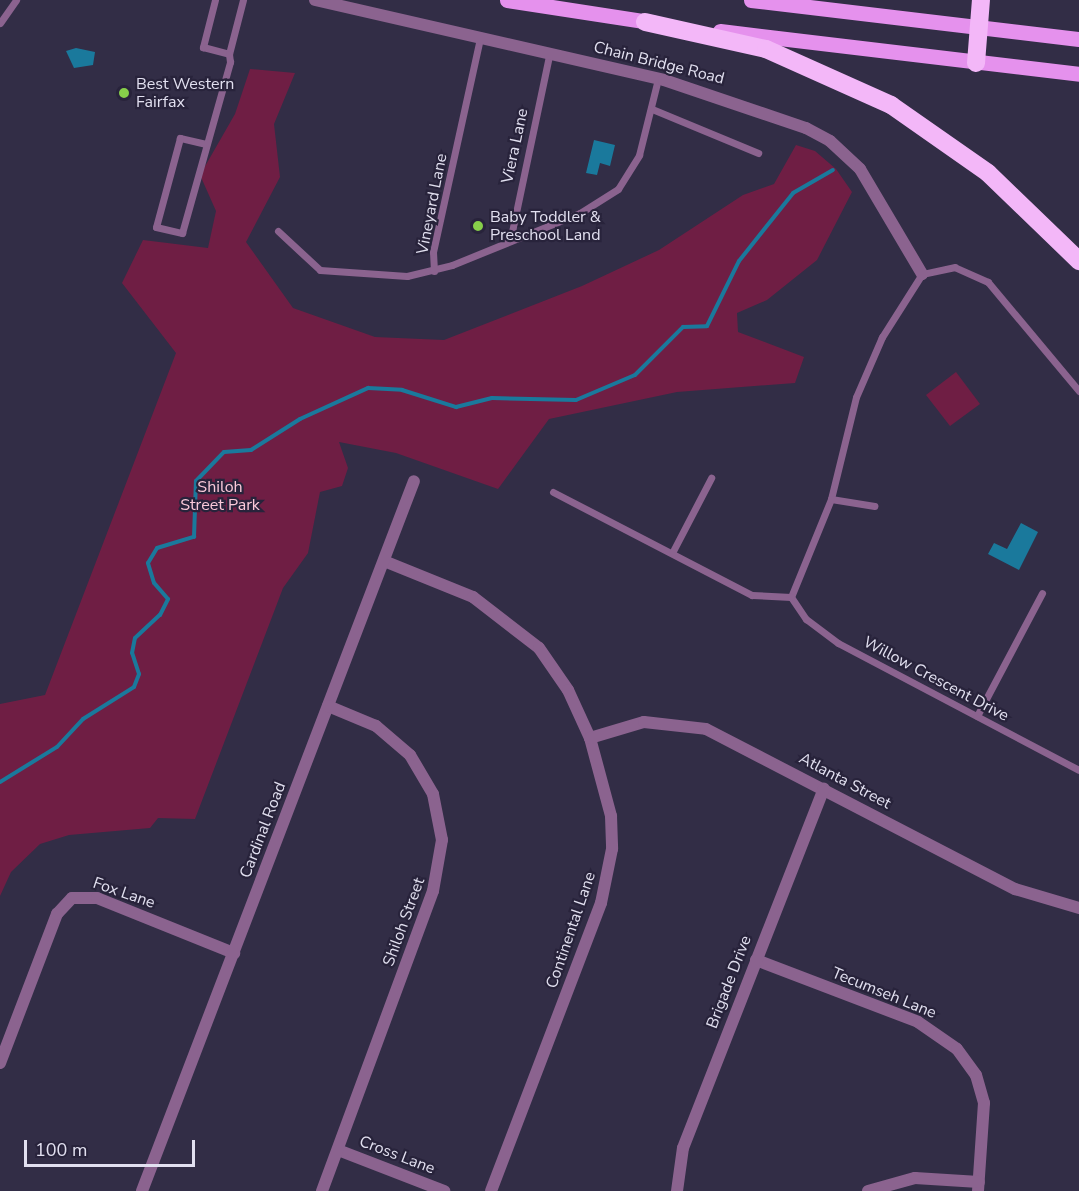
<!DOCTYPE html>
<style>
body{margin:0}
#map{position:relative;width:1079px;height:1191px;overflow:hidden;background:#322d46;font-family:"Nunito Sans",sans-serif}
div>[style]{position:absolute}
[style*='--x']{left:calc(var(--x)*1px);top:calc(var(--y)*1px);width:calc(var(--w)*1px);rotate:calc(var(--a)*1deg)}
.green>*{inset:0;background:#6f1e44}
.water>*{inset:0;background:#1a799c}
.stream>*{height:4px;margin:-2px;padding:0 2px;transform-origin:2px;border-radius:2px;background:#1a799c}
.lane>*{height:7px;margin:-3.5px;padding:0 3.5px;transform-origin:3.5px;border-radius:3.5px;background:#8b638f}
.street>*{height:12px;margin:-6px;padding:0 6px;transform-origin:6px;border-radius:6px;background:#8b638f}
.primary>*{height:15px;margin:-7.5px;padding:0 7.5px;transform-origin:7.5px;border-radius:7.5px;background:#e591ed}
.highway>*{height:18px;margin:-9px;padding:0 9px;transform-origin:9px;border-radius:9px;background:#f3b7f8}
.dots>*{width:16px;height:16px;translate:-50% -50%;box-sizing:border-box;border:3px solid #28233b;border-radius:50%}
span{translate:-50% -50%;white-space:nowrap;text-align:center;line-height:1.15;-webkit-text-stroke:4.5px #28233b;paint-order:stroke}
.street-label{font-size:16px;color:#e2e0f0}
.poi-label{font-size:16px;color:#e2e0f0}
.left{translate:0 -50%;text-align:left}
.park-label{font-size:16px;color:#fbc9da}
.scale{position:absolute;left:24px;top:1140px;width:171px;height:27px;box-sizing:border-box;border:3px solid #e2e0f0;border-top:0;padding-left:8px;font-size:18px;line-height:21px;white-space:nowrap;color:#e2e0f0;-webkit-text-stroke:4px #28233b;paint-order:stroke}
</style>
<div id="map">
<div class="green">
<div style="clip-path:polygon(250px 69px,295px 73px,274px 124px,280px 177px,246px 242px,293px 308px,375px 337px,444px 340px,582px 286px,659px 250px,743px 195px,774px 184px,796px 145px,815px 151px,836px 169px,852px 192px,817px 260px,767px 300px,737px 313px,738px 332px,804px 357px,795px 383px,677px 392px,549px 419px,498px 489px,396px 453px,339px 442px,348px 468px,342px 486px,320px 492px,308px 553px,283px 588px,195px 819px,158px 818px,150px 828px,69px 835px,40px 844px,11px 872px,0 896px,0 704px,45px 695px,176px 353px,122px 283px,143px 240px,208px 248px,216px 211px,200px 175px,235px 114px)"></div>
<div style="clip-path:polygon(956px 372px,980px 404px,950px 426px,926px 395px)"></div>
</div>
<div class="water">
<div style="clip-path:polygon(76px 48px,95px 52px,93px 65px,74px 68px,66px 51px)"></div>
<div style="clip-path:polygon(594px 140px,615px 145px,610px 166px,600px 163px,597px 175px,586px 173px)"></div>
<div style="clip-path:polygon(1021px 523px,1038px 532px,1019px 570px,988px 554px,994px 543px,1007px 549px)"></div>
</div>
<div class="stream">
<div style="--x:0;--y:782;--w:67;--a:-31.6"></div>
<div style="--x:57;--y:747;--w:38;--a:-47"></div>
<div style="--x:83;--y:719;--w:60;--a:-32.1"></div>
<div style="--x:134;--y:687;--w:14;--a:-69"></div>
<div style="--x:139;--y:674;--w:22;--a:-108"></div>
<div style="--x:132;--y:653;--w:15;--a:-79"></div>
<div style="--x:135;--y:638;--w:34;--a:-43"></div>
<div style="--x:160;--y:615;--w:18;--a:-63"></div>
<div style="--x:168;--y:599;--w:21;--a:-131"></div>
<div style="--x:154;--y:583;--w:21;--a:-107"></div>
<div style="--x:148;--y:563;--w:17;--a:-59"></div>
<div style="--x:157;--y:548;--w:39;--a:-17"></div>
<div style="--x:194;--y:537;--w:56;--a:-88"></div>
<div style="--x:196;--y:481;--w:40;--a:-46"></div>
<div style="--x:224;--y:452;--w:27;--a:-4"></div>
<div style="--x:251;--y:450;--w:58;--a:-32.3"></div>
<div style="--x:300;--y:419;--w:75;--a:-24.5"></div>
<div style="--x:368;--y:388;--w:34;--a:3"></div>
<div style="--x:402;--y:390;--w:57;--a:17.5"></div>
<div style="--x:456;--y:407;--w:37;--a:-14"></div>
<div style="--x:492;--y:398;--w:84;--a:1.4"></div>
<div style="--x:576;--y:400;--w:64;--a:-23"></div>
<div style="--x:635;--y:375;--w:68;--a:-45"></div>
<div style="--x:683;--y:327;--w:24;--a:-2"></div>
<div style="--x:707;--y:326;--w:72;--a:-63.8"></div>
<div style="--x:739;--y:261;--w:87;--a:-51.5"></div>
<div style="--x:793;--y:193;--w:46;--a:-29.9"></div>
</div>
<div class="lane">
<div style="--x:215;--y:0;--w:49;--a:104.3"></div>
<div style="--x:203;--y:47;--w:27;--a:15"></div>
<div style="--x:229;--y:54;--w:56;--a:-75.5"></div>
<div style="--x:0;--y:23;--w:28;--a:-55"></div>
<div style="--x:652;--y:109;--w:115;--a:22.5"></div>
<div style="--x:206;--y:144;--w:27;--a:-167"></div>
<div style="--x:180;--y:138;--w:92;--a:105.1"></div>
<div style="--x:156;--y:227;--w:27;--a:13"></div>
<div style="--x:182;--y:233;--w:178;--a:-74.3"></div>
<div style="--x:230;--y:62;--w:8;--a:-97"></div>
<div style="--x:278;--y:231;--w:57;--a:42.9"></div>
<div style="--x:320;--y:270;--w:87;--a:3.9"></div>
<div style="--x:407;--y:276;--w:46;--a:-13.7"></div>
<div style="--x:452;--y:265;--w:138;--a:-22.1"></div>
<div style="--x:580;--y:213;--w:45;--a:-32.3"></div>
<div style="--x:618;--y:189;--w:40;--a:-58"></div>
<div style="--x:639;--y:155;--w:78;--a:-76"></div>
<div style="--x:510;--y:241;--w:189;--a:-78.1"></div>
<div style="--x:434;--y:271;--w:19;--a:-93"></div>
<div style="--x:433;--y:252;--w:215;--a:-77.6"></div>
<div style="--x:1079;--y:391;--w:142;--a:-129.9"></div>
<div style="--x:988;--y:282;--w:36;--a:-156"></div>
<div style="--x:955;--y:267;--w:34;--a:168"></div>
<div style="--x:922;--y:274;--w:75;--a:122.4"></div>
<div style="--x:882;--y:337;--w:65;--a:113.4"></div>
<div style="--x:856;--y:397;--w:105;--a:103.8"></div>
<div style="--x:831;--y:499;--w:106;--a:112.2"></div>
<div style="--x:791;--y:597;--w:27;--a:56"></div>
<div style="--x:806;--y:619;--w:40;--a:37"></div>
<div style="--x:838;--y:643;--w:272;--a:27.8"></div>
<div style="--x:553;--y:492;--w:224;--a:27.4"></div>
<div style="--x:752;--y:595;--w:39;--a:3"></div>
<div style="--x:831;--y:499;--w:44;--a:9.2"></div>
<div style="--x:672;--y:553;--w:85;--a:-62.5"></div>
<div style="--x:977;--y:716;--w:139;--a:-62.1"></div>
</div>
<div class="street">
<div style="--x:315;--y:0;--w:358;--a:12.9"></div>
<div style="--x:664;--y:80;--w:150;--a:18.7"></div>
<div style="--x:806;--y:128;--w:27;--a:28"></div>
<div style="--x:830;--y:141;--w:41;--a:43"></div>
<div style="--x:860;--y:169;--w:122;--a:59.4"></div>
<div style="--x:384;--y:561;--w:96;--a:22"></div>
<div style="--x:473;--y:597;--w:83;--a:37.7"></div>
<div style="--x:539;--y:648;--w:51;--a:55.4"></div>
<div style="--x:568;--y:690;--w:53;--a:65.4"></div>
<div style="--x:590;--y:738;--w:81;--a:74.9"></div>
<div style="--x:611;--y:816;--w:33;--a:88"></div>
<div style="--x:612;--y:849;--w:55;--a:101.5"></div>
<div style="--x:601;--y:903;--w:308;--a:110.9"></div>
<div style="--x:590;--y:738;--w:56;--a:-16.5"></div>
<div style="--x:644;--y:722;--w:62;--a:6.4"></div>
<div style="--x:706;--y:729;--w:348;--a:27.4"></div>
<div style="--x:1015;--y:889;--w:67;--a:16.5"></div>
<div style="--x:756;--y:960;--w:173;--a:20.9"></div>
<div style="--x:918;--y:1022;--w:47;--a:34.7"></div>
<div style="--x:957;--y:1049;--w:32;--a:54"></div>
<div style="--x:976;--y:1075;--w:29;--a:74"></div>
<div style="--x:984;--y:1103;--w:88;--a:93.9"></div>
<div style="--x:0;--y:1063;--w:160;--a:-69.1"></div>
<div style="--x:57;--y:914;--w:22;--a:-47"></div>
<div style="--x:72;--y:898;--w:25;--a:0"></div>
<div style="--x:97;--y:898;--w:148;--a:21.9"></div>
<div style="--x:338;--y:1150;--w:114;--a:21.1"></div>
<div style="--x:142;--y:1191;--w:760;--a:-69.04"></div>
<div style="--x:322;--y:1191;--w:320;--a:-69.7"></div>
<div style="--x:433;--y:891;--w:52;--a:-80"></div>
<div style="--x:442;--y:840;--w:47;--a:-101.1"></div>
<div style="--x:433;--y:794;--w:45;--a:-120.5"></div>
<div style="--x:410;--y:755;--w:45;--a:-139.5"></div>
<div style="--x:376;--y:726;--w:52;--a:-157.4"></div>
<div style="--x:677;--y:1191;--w:43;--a:-82.1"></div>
<div style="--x:683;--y:1148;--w:386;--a:-68.6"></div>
<div style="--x:868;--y:1191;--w:49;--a:-15.5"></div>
<div style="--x:915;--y:1178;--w:64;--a:3.6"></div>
</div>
<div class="primary">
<div style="--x:507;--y:0;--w:150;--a:8.8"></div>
<div style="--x:751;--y:0;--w:330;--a:6.8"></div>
<div style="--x:720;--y:31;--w:362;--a:6.8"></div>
</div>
<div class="highway">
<div style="--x:645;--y:22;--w:124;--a:12.6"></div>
<div style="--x:766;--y:49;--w:137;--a:24.1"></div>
<div style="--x:891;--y:105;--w:118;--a:35"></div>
<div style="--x:988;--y:173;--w:127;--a:44"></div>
<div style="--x:976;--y:63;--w:63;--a:-85.5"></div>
</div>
<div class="dots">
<div style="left:124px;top:93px;background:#87cf4a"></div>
<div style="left:478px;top:226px;background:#87cf4a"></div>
</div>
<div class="street-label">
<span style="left:659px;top:63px;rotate:14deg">Chain Bridge Road</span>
<span style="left:515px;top:146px;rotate:-78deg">Viera Lane</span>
<span style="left:432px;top:204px;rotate:-79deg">Vineyard Lane</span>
<span style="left:936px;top:679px;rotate:28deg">Willow Crescent Drive</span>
<span style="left:845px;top:781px;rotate:28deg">Atlanta Street</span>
<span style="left:263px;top:830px;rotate:-69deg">Cardinal Road</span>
<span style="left:124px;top:893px;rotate:19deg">Fox Lane</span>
<span style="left:404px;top:922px;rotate:-70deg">Shiloh Street</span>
<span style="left:571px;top:930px;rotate:-71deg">Continental Lane</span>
<span style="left:729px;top:982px;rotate:-69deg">Brigade Drive</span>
<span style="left:884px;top:993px;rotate:22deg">Tecumseh Lane</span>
<span style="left:397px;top:1155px;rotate:21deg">Cross Lane</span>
</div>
<div class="poi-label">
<span class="left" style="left:136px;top:93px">Best Western<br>Fairfax</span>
<span class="left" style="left:490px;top:226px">Baby Toddler &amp;<br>Preschool Land</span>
</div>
<div class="park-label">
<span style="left:220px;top:496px">Shiloh<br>Street Park</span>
</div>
<div class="scale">100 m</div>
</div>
